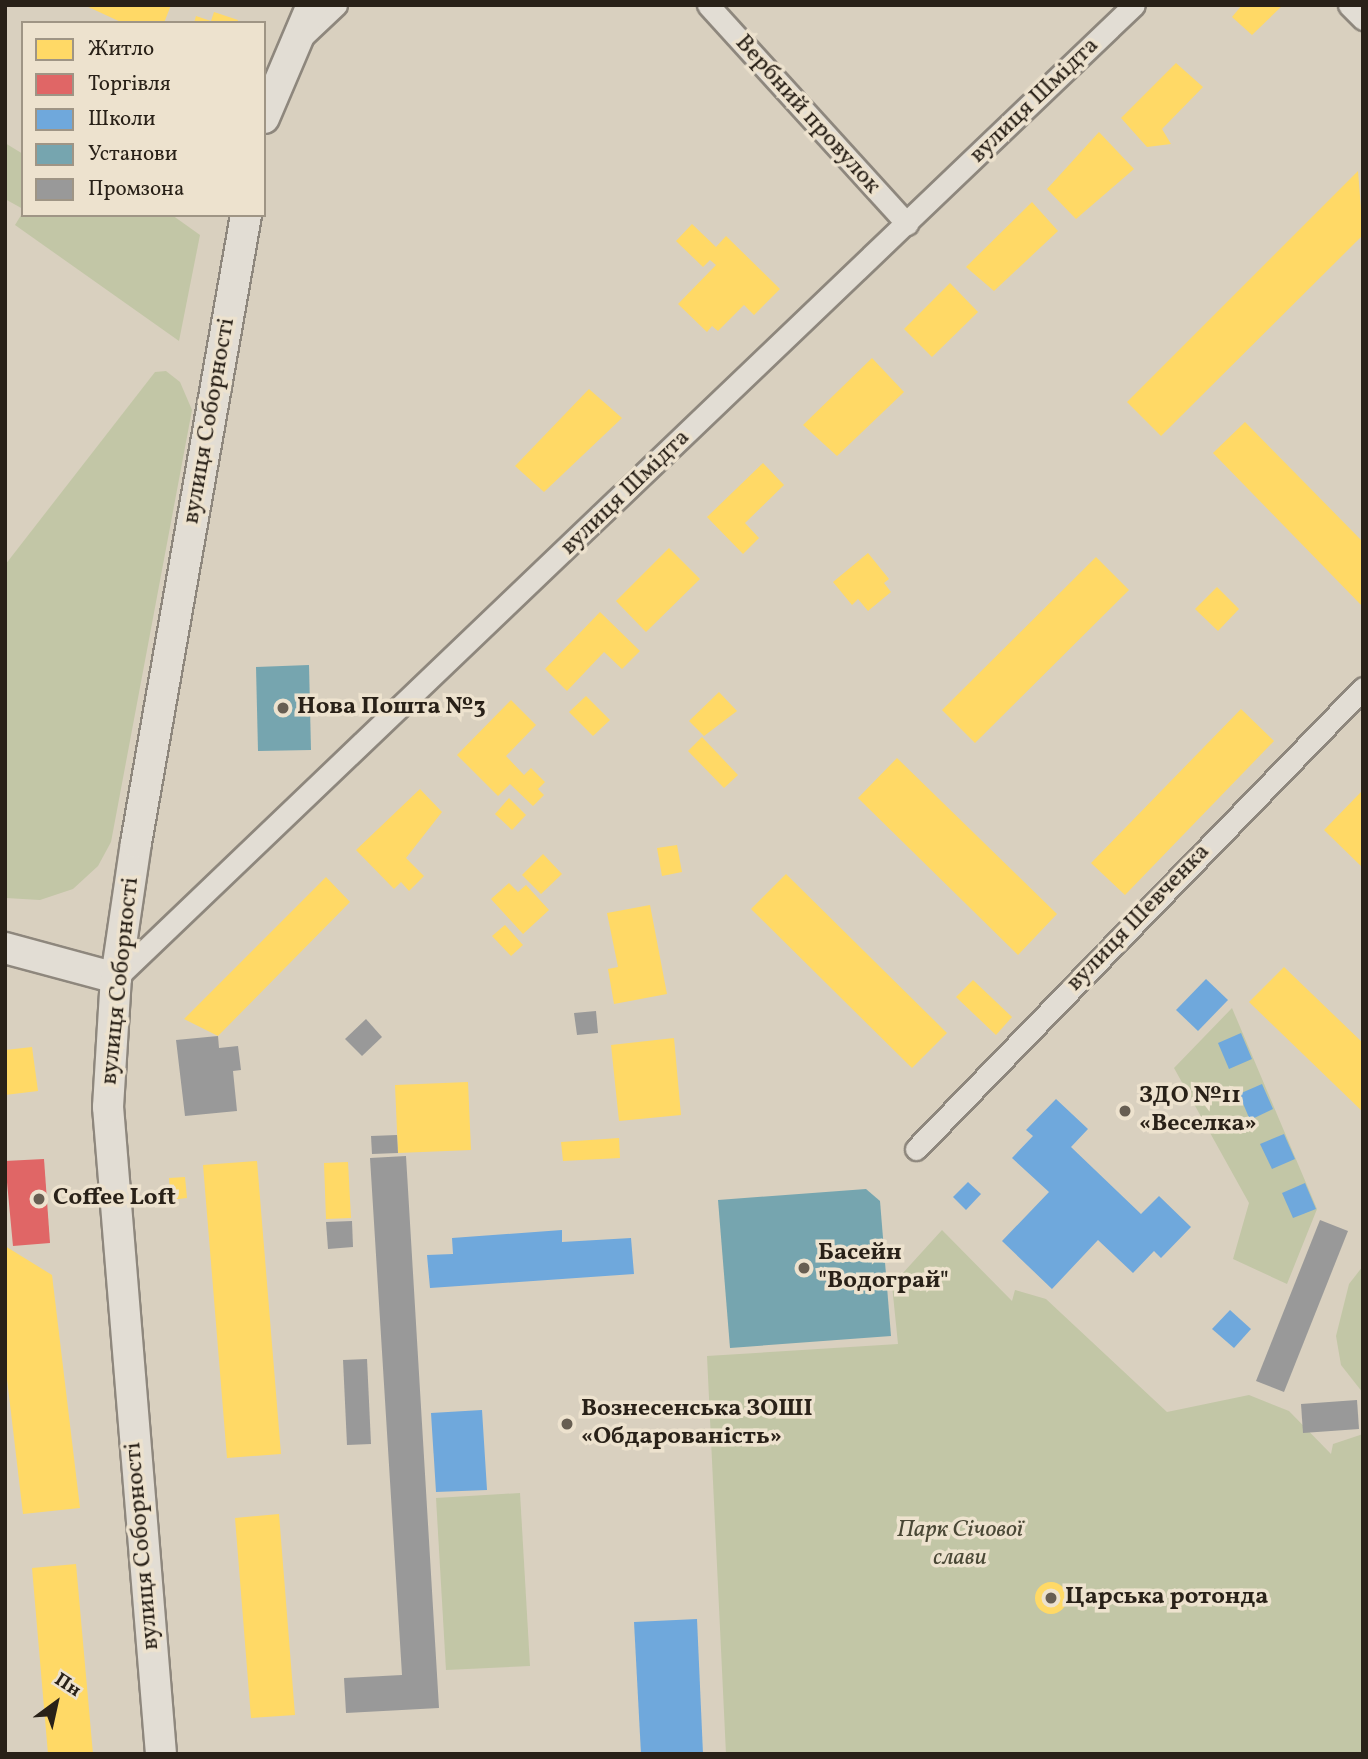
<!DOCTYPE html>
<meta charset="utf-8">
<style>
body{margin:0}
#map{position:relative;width:1368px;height:1759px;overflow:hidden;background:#d9d0bf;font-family:Vollkorn,serif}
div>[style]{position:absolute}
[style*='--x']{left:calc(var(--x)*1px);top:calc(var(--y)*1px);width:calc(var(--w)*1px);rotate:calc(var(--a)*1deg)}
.green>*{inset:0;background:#c2c6a6}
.homes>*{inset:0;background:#ffd966}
.round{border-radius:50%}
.shops>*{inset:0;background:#e06666}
.schools>*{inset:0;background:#6fa8dc}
.public>*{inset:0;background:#76a5af}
.industry>*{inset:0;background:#999}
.roads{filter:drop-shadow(2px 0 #8e877d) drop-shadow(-2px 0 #8e877d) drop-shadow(0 2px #8e877d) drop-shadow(0 -2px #8e877d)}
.street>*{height:21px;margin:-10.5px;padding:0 10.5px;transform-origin:10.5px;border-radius:10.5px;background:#e2ddd4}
.secondary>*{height:30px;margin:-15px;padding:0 15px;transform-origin:15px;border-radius:15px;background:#e2ddd4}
.dots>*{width:19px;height:19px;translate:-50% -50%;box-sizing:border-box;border:4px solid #ede2ce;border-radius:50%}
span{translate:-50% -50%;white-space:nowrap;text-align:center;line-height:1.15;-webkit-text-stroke:7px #ede2ce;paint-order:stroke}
.street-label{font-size:24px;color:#292118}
.poi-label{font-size:24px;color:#292118;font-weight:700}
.left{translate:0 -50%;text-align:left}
.park-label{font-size:24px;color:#4a4836;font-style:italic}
.frame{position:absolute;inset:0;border:7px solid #292118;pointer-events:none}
.legend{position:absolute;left:21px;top:21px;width:245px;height:196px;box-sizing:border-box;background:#ede2ce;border:2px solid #9f9585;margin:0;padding:9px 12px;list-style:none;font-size:21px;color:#292118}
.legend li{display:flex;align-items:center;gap:14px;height:35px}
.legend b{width:35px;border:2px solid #9f9585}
.north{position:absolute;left:21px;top:1668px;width:70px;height:70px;-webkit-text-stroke:5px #ede2ce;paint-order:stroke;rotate:33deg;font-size:19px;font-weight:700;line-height:28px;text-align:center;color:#292118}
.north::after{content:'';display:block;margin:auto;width:24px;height:32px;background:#292118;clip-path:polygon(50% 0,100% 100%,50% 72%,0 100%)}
</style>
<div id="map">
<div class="green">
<div style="clip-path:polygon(5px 143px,23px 154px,23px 209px,5px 199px)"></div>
<div style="clip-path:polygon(23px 212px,172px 215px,200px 235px,179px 341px,15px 225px)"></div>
<div style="clip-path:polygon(166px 371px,180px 382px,192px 410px,111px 842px,98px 866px,73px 889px,40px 900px,6px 898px,5px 565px,155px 372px)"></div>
<div style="clip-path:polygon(1232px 1008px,1317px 1209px,1287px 1284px,1233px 1259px,1249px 1203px,1174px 1068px)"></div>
<div style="clip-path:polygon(942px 1230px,1012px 1301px,1015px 1290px,1046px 1299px,1167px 1412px,1249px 1395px,1289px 1411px,1331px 1454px,1333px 1444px,1363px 1434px,1363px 1754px,726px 1754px,707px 1356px,898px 1344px,892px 1285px)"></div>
<div style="clip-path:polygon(1363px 1266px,1363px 1393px,1341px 1365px,1336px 1336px,1349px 1284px)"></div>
<div style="clip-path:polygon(520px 1493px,530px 1666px,446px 1670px,436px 1498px)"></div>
</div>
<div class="homes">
<div style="clip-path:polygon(84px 5px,171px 5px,164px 23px,123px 23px)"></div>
<div style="clip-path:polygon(1242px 5px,1283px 5px,1252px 35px,1232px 17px)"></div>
<div style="clip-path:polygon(214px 12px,238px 20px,237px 23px,194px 23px,196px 16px,211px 21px)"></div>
<div style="clip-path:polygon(1176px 63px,1203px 87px,1162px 129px,1171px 144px,1147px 147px,1121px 118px)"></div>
<div style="clip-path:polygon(1099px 132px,1134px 169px,1076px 219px,1047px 189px)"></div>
<div style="clip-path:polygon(1358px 171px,1363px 235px,1161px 436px,1127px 402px)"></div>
<div style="clip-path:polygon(1032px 202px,1058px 231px,994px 291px,966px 267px)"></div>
<div style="clip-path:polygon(692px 224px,716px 247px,726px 236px,780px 289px,754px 315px,744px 305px,718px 331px,712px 326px,707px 332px,678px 304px,716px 265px,710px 260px,703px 267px,676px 241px)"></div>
<div style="clip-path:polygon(950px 283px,978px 312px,932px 357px,904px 329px)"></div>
<div style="clip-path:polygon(872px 358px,904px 392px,837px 456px,803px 425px)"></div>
<div style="clip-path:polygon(589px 389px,622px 418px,544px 492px,515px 466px)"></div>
<div style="clip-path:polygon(1245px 422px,1363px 542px,1363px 607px,1213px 453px)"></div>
<div style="clip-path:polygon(763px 463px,784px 485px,745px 523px,759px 538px,743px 554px,707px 517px)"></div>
<div style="clip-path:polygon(669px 548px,700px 579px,646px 632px,616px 601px)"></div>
<div style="clip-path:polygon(868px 553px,889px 579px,884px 583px,891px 592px,868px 611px,858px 599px,852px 605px,833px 582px)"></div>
<div style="clip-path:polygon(1096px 557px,1129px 590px,975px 743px,942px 710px)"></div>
<div style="clip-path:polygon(1217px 587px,1239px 609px,1218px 631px,1195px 609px)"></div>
<div style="clip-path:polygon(600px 612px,640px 651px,622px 669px,604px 652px,567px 691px,545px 669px)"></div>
<div style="clip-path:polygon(719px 692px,737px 711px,704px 736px,689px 721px)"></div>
<div style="clip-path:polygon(586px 696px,610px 720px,593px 736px,569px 712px)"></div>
<div style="clip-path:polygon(511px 700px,536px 725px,506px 756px,524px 775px,531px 768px,545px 782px,538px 789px,544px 795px,533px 806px,510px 784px,498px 796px,457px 755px)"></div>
<div style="clip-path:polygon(1241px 709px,1274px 741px,1125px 895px,1091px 863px)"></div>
<div style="clip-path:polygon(702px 737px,738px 775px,724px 788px,688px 751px)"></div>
<div style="clip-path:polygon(897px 758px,1057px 914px,1018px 955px,858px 798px)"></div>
<div style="clip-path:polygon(420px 789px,442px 812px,406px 858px,424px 876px,409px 891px,401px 882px,394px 889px,356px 850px)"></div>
<div style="clip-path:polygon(1361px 792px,1363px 794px,1363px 868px,1324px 830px)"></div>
<div style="clip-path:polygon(509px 798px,526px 815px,512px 830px,495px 814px)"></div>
<div style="clip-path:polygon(677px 845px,682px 872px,662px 876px,657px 848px)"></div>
<div style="clip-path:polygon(543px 854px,562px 874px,541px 894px,522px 875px)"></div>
<div style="clip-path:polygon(786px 874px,947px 1033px,912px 1068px,751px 909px)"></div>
<div style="clip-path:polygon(326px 877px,350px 902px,283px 970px,218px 1036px,184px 1019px)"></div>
<div style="clip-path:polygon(509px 883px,518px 892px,526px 885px,549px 910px,523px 934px,491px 899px)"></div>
<div style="clip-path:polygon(650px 905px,667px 994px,614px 1004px,608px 969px,618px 967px,607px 913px)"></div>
<div style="clip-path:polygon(505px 925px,523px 945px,511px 956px,492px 936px)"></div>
<div style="clip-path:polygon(1284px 967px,1363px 1043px,1363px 1112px,1249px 1002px)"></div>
<div style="clip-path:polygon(973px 980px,1012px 1017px,996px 1035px,956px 997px)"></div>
<div style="clip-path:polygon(674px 1038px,681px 1115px,619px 1121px,611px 1045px)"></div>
<div style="clip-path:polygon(32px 1047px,38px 1091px,5px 1095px,5px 1050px)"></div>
<div style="clip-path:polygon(468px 1082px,471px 1150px,398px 1153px,395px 1085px)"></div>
<div style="clip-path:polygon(619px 1138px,620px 1158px,563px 1161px,561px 1142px)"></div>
<div style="clip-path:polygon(257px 1161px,281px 1454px,227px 1458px,203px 1165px)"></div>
<div style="clip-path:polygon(348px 1162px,351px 1218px,326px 1219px,324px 1163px)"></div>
<div style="clip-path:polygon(185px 1177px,187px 1198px,171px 1200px,169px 1178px)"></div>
<div style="clip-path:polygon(5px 1246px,52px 1275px,80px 1508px,23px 1514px,5px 1362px)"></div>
<div style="clip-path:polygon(279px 1514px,295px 1715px,251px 1718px,235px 1518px)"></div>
<div style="clip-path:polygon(76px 1564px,93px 1754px,48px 1754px,32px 1568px)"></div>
<div class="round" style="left:1035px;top:1582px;width:32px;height:32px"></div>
</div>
<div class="shops">
<div style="clip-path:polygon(44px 1159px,50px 1243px,13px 1246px,5px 1161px)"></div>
</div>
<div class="schools">
<div style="clip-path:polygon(1206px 979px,1228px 1000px,1198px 1031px,1176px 1010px)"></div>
<div style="clip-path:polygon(1241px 1033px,1252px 1059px,1229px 1069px,1218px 1043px)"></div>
<div style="clip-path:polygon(1262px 1084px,1273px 1109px,1250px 1120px,1239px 1094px)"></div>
<div style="clip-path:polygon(1056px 1099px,1088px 1129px,1071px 1147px,1141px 1214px,1159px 1196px,1191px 1227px,1161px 1258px,1154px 1251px,1133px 1273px,1098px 1240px,1052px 1289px,1002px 1241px,1049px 1192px,1012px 1158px,1033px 1136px,1026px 1130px)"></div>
<div style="clip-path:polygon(1284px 1134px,1295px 1159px,1272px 1169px,1260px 1144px)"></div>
<div style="clip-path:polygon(968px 1182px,981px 1194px,966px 1210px,953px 1197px)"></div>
<div style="clip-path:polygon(1305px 1183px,1316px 1209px,1293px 1218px,1282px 1193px)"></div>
<div style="clip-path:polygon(562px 1230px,562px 1242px,631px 1238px,634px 1274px,430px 1288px,427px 1255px,453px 1254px,452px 1238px)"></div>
<div style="clip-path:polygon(1230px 1310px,1251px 1329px,1234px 1348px,1212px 1329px)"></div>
<div style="clip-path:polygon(482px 1410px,487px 1490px,436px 1492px,431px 1413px)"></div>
<div style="clip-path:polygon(697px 1619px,703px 1754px,641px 1754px,634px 1622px)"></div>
</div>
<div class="public">
<div style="clip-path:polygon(309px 665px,311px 750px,258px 751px,256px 667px)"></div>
<div style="clip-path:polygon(866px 1189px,880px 1201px,891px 1336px,730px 1348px,718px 1200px)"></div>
</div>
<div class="industry">
<div style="clip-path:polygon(596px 1011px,598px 1033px,577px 1035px,574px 1013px)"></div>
<div style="clip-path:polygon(366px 1019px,382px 1037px,362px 1056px,345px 1039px)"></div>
<div style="clip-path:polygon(218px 1036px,219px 1048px,238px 1046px,241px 1070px,233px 1071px,237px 1111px,185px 1116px,176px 1040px)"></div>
<div style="clip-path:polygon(397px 1135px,398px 1153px,372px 1154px,371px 1136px)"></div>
<div style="clip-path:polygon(406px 1156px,439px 1708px,346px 1713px,344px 1678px,402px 1675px,370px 1158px)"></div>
<div style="clip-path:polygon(1320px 1220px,1348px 1231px,1284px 1392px,1256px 1381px)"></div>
<div style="clip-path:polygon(352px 1221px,353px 1247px,328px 1249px,326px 1222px)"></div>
<div style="clip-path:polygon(367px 1359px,371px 1444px,347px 1445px,343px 1360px)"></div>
<div style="clip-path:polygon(1357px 1400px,1359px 1429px,1303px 1433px,1301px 1404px)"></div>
</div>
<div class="roads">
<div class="street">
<div style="--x:708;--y:5;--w:296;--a:47.7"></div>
<div style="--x:1349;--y:5;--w:20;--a:45"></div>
<div style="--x:304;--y:35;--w:44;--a:-43.2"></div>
<div style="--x:116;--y:978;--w:1408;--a:-43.71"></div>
<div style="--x:916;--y:1149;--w:642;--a:-45.88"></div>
</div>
<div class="secondary">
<div style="--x:264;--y:118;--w:123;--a:-67"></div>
<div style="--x:5;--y:948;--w:115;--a:15.1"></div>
<div style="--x:161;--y:1754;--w:649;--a:-94.68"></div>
<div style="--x:108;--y:1107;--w:129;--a:-86.5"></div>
<div style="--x:116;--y:978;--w:136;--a:-81.6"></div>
<div style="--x:136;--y:843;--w:638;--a:-80.06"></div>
</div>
</div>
<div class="dots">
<div style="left:283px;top:708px;background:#675e52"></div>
<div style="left:1125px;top:1111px;background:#675e52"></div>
<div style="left:39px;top:1199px;background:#675e52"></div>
<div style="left:804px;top:1268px;background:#675e52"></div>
<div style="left:567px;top:1424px;background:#675e52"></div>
<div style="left:1051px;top:1598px;background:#675e52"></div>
</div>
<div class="street-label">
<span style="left:1035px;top:101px;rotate:-44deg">вулиця Шмідта</span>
<span style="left:807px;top:115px;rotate:48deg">Вербний провулок</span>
<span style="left:210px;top:421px;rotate:-80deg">вулиця Соборності</span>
<span style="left:626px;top:493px;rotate:-44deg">вулиця Шмідта</span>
<span style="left:1139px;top:918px;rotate:-46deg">вулиця Шевченка</span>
<span style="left:121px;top:981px;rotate:-84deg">вулиця Соборності</span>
<span style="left:143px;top:1546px;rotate:-95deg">вулиця Соборності</span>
</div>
<div class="poi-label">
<span class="left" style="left:297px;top:708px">Нова Пошта №3</span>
<span class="left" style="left:1139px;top:1111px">ЗДО №11<br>«Веселка»</span>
<span class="left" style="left:53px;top:1199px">Coffee Loft</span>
<span class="left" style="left:818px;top:1268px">Басейн<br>"Водограй"</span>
<span class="left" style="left:581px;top:1424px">Вознесенська ЗОШІ<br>«Обдарованість»</span>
<span class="left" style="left:1065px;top:1598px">Царська ротонда</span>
</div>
<div class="park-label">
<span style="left:960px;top:1545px">Парк Січової<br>слави</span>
</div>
<div class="frame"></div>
<ul class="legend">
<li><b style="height:19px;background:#ffd966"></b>Житло</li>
<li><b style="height:19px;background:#e06666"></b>Торгівля</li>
<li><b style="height:19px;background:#6fa8dc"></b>Школи</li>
<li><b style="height:19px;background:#76a5af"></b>Установи</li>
<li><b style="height:19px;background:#999"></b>Промзона</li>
</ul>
<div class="north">Пн</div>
</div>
